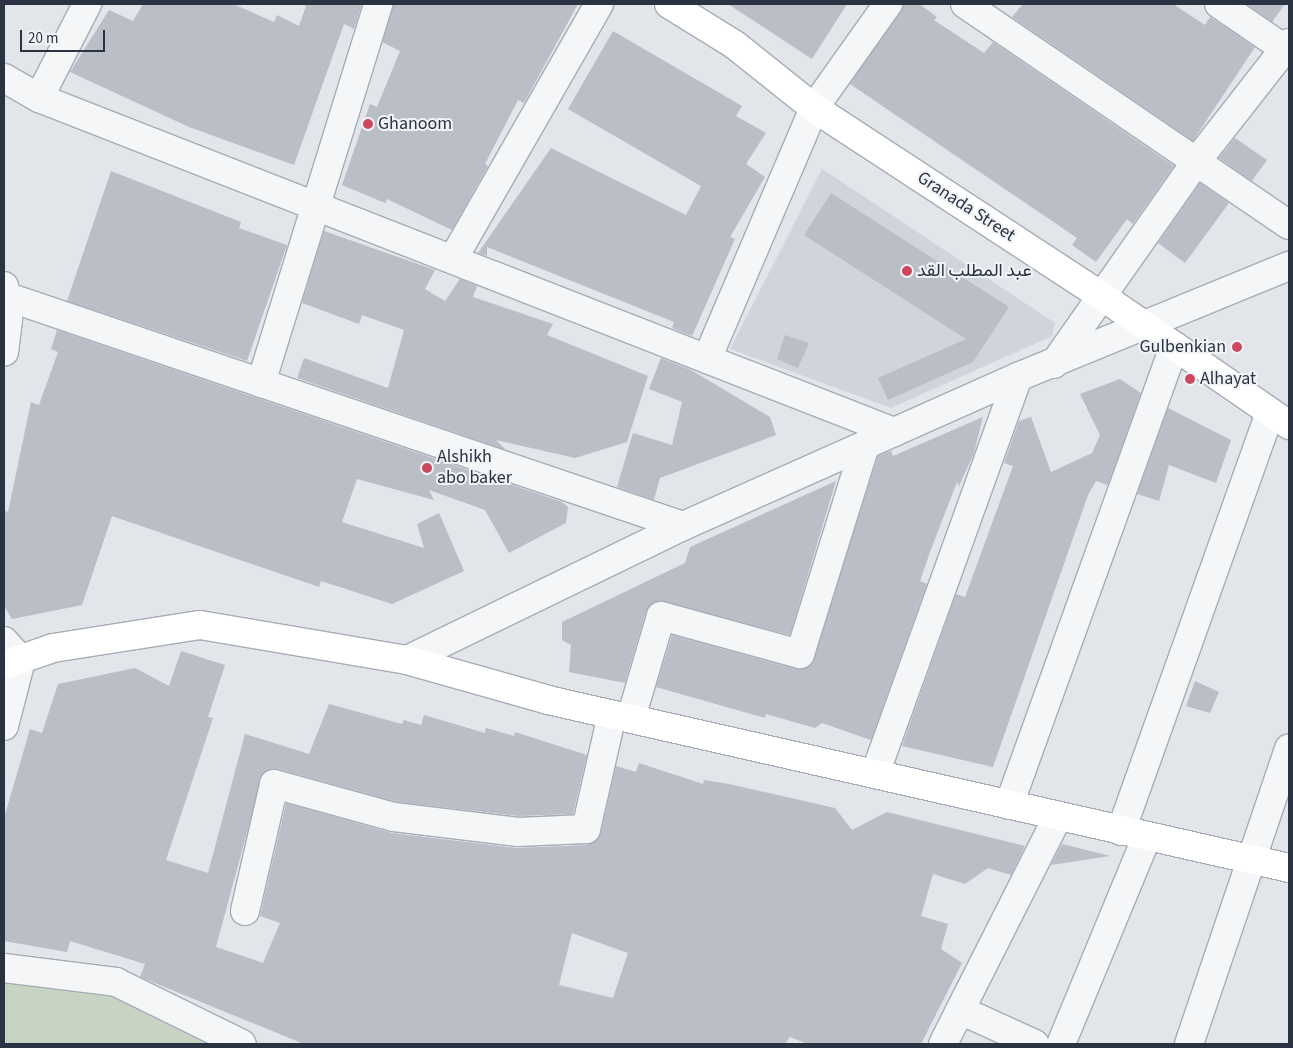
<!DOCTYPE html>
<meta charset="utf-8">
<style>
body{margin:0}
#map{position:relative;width:1293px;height:1048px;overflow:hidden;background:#e2e5ea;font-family:"Source Sans 3",Vazirmatn,sans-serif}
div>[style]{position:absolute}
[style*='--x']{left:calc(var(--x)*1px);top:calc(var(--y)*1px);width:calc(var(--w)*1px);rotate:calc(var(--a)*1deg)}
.built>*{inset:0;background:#d0d4dc}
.green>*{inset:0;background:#c7d4c3}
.building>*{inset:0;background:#b9bec7}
.roads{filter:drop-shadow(1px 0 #a7acb4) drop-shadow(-1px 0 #a7acb4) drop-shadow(0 1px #a7acb4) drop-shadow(0 -1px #a7acb4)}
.street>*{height:28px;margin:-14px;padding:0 14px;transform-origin:14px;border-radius:14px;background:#f4f6f8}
.secondary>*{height:28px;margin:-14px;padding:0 14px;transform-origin:14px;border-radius:14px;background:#fff}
.dots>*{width:14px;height:14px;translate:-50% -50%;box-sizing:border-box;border:2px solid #f1f4f7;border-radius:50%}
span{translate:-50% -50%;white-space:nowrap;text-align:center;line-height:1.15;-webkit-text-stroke:4px #f1f4f7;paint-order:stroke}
.poi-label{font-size:18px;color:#2a3342}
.left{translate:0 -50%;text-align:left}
.right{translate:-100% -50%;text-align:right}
.street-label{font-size:18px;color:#2a3342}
.frame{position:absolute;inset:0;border:5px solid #2a3342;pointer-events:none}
.scale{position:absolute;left:20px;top:30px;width:85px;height:22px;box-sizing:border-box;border:2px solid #2a3342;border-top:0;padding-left:6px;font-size:15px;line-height:18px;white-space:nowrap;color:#2a3342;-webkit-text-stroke:4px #f1f4f7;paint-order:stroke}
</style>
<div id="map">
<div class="built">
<div style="clip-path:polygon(822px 169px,1055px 323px,1052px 336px,891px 408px,730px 349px)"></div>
</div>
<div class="green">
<div style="clip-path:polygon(4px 977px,113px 989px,225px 1044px,4px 1044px)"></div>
</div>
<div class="building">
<div style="clip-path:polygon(143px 4px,233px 4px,274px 22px,277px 15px,299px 26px,306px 6px,302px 4px,362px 4px,354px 29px,344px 24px,294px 165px,189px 127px,70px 72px,109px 10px,133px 21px)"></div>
<div style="clip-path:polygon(393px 4px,578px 4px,524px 103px,518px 100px,485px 164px,488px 166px,452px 230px,387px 199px,385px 203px,342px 185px,370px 104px,377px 107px,400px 51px,382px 42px)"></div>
<div style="clip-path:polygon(728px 4px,847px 4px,812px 59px)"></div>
<div style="clip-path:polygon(903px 4px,919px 4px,937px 17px,934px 20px,984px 53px,993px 42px,1174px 166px,1133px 224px,1127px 219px,1096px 262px,1072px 245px,1077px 238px,850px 84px)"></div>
<div style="clip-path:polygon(1023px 4px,1173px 4px,1205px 25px,1210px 17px,1255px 47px,1193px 141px,1012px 17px)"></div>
<div style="clip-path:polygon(1246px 4px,1285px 4px,1272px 22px)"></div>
<div style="clip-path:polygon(613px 31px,742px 106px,736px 116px,766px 133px,746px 164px,765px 177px,730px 237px,735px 239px,692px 336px,672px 328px,674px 322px,487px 247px,487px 256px,478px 253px,551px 148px,686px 215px,701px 186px,568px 109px)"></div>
<div style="clip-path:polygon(1235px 138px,1267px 160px,1252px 181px,1219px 158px)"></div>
<div style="clip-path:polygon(111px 171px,241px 222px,239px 228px,287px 245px,247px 361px,67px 301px)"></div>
<div style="clip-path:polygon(1200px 183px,1229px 203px,1185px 263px,1158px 243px)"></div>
<div style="clip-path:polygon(831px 193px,1009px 307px,973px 362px,888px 400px,878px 378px,966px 339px,804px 235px)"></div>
<div style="clip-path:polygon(324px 231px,435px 270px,425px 289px,445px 301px,460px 279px,477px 286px,473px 297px,553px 324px,547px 335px,648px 376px,627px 442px,575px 458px,496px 440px,506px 450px,297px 378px,304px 358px,388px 388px,404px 330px,362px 315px,359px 324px,302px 303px)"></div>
<div style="clip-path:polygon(57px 330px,562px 502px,568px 507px,566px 523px,509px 553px,485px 510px,429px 490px,434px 500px,357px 479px,342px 522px,424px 548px,417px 524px,439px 513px,464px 571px,392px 604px,321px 581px,319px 587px,112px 516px,82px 605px,12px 619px,4px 606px,4px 510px,8px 512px,31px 402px,39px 405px,58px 352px,51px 349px)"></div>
<div style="clip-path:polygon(785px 335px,809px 343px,798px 368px,777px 359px)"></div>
<div style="clip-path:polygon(661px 358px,691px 370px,770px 417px,776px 435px,660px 478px,654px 500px,617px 487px,633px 433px,672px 445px,682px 402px,649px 389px)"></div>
<div style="clip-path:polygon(1120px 379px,1141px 393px,1108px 485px,1096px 481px,1088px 495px,993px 767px,902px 746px,956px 594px,965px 597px,1013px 466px,1004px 463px,1019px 421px,1031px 417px,1051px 472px,1092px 453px,1100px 435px,1080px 394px)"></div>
<div style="clip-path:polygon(1168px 408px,1231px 440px,1216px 483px,1169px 465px,1159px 501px,1137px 494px)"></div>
<div style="clip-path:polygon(983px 417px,974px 453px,959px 486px,957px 482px,930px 552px,920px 581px,927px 584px,871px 740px,822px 723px,815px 728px,766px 714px,765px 718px,656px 687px,672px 635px,796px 669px,810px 666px,878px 456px,891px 451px,893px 456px)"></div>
<div style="clip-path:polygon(836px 481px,790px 635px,658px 601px,646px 612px,625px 683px,569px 672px,571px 645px,562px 640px,562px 622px,685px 563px,690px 547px)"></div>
<div style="clip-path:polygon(evenodd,181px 651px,225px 665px,208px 717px,213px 718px,166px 860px,208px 873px,245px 734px,309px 754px,329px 704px,402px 724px,404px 720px,421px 725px,424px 715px,485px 733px,486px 728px,514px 736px,515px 732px,587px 755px,573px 814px,519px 816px,397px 802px,278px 769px,263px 773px,216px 947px,263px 963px,280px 923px,260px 916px,286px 803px,392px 833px,516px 848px,587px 845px,601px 832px,616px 766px,636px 772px,639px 763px,703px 784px,704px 780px,729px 784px,835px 808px,852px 830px,887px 812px,1025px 846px,1011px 875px,988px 868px,965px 884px,933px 874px,921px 916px,948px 924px,941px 949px,962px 963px,921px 1044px,808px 1044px,790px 1037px,785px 1044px,304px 1044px,140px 977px,145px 964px,70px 941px,67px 952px,4px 941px,4px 818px,30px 729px,42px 733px,58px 684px,135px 668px,169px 686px,181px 651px,572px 933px,628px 953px,613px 998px,559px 985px,572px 933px)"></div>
<div style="clip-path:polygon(1195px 681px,1219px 692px,1210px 713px,1186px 706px)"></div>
<div style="clip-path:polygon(1062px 844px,1110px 856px,1051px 865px)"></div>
</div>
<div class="roads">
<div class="street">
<div style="--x:965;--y:4;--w:392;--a:34.3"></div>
<div style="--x:1219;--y:4;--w:85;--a:34.4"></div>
<div style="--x:4;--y:78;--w:40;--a:29.7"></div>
<div style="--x:39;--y:98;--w:918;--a:21.34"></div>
<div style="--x:39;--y:98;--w:106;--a:-62.9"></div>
<div style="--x:453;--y:259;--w:294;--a:-60.2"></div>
<div style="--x:4;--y:286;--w:34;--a:83"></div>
<div style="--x:8;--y:320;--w:32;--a:97"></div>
<div style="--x:5;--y:296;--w:716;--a:18.74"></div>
<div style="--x:707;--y:359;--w:273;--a:-66.9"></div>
<div style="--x:814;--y:108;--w:128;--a:-54.6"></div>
<div style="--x:1054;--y:364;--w:247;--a:-54.9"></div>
<div style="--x:1196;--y:162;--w:151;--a:-52"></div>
<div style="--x:261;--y:383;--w:397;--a:-72.8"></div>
<div style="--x:4;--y:641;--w:25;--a:48"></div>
<div style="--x:21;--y:660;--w:68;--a:104.4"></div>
<div style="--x:407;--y:660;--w:307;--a:-25.9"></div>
<div style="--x:683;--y:526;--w:367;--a:-24"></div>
<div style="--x:1018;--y:377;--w:293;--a:-22.3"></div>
<div style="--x:631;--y:718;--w:106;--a:-73.6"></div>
<div style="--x:661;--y:616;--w:144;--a:15.3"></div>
<div style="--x:800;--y:654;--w:216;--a:-72.7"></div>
<div style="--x:875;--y:774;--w:422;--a:-70.2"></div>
<div style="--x:1009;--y:805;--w:488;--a:-70.2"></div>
<div style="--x:1121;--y:831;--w:444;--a:-70.4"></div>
<div style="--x:245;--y:911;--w:130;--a:-77.1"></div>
<div style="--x:274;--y:784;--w:124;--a:15.4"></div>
<div style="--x:394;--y:817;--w:125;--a:6.9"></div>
<div style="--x:518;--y:832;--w:68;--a:-2.5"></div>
<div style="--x:586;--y:829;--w:117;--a:-77.2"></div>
<div style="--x:4;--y:968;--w:113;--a:7.1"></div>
<div style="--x:116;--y:982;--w:140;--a:26.2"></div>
<div style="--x:960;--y:1010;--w:82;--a:24.4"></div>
<div style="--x:943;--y:1044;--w:255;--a:-63.2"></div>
<div style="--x:1061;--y:1044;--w:225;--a:-67.5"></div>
<div style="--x:1189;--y:1044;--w:312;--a:-71.3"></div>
</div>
<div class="secondary">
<div style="--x:669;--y:4;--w:78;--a:31.8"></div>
<div style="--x:735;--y:45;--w:101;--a:38.6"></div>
<div style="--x:814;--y:108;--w:345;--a:33.2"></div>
<div style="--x:1103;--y:297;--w:226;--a:34.5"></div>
<div style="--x:4;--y:665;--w:52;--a:-19.1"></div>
<div style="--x:53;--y:648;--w:149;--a:-8.9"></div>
<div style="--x:200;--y:625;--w:210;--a:9.6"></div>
<div style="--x:407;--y:660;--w:147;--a:15.8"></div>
<div style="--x:548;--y:700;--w:760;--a:12.77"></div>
</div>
</div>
<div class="dots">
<div style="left:368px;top:124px;background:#cd485e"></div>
<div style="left:907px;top:271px;background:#cd485e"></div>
<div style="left:1237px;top:347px;background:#cd485e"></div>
<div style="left:1190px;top:379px;background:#cd485e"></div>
<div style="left:427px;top:468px;background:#cd485e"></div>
</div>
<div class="poi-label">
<span class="left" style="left:378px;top:124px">Ghanoom</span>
<span class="left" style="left:917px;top:271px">عبد المطلب القد</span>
<span class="right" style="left:1226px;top:347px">Gulbenkian</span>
<span class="left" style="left:1200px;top:379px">Alhayat</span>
<span class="left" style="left:437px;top:468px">Alshikh<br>abo baker</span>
</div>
<div class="street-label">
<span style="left:966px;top:207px;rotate:33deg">Granada Street</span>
</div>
<div class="frame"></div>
<div class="scale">20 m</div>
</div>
